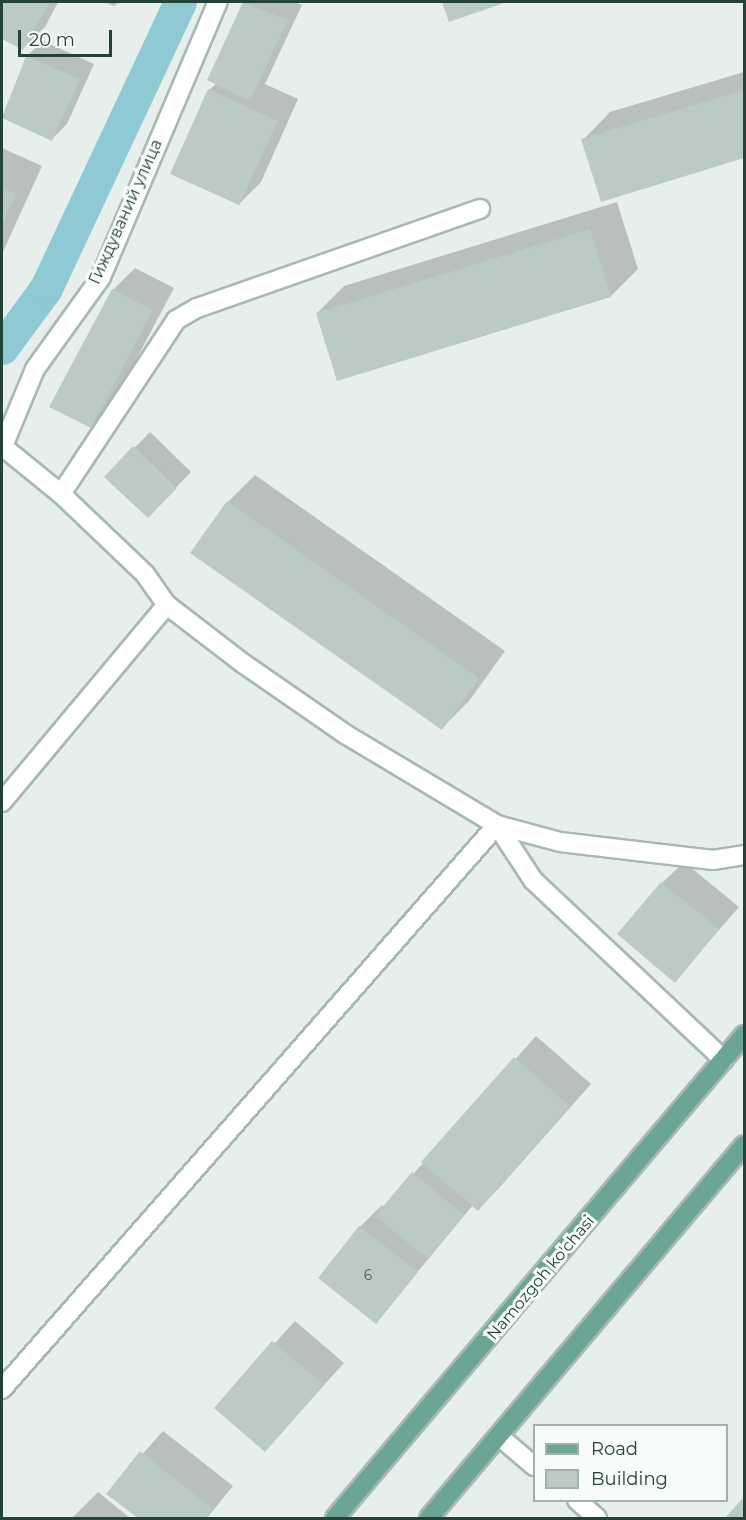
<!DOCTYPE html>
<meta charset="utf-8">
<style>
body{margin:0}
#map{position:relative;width:746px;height:1520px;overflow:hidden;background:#e6efeb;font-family:Montserrat,sans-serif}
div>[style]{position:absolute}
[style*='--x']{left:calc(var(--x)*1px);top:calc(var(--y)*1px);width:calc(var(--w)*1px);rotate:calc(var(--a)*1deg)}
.shadow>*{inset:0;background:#0003}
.canal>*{height:33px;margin:-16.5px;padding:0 16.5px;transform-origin:16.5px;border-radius:16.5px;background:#8ec9d4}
.building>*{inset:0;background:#bbcac4}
.roads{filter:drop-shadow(2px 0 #a8b8b2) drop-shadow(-2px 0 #a8b8b2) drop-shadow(0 2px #a8b8b2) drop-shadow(0 -2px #a8b8b2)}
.minor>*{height:18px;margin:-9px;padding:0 9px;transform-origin:9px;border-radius:9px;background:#fff}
.major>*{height:18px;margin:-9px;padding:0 9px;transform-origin:9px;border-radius:9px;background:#6aa596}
span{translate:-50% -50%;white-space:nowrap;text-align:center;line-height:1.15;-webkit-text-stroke:6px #f7fbf9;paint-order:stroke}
.number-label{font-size:14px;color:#4a645c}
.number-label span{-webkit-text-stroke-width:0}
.street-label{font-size:16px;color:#24423a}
.frame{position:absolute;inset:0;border:3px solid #24423a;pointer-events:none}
.legend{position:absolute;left:533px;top:1424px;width:195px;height:78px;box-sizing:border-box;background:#f7fbf9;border:2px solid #a3b1ad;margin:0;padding:8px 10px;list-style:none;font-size:18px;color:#24423a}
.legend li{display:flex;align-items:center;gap:12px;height:30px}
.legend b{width:30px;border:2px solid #a3b1ad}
.scale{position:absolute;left:18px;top:30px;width:94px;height:27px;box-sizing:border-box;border:3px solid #24423a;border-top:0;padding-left:8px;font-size:18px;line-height:21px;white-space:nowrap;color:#24423a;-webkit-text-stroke:4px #f7fbf9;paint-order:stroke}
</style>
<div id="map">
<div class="shadow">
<div style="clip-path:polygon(2px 2px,58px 2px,45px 27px,23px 48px,2px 37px)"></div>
<div style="clip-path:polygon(105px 2px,119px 2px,114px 6px)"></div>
<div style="clip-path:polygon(245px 2px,295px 2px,302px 5px,265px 84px,298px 99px,261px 182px,239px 204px,209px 90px,217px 83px,209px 79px)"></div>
<div style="clip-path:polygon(443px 2px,503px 2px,450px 20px)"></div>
<div style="clip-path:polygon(43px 41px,94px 64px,67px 124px,52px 139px,2px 117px,27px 56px)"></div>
<div style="clip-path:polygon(744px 72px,744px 156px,602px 200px,583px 140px,610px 112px)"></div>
<div style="clip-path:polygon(2px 148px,42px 166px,2px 254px)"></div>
<div style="clip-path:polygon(617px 202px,638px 269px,611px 296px,338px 379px,317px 313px,344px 286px)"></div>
<div style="clip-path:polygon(135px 268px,174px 288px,112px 405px,90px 427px,52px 406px,114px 289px)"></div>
<div style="clip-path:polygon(150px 432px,191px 472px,148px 516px,106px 477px)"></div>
<div style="clip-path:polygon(255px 475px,505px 651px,469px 701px,442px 728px,228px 502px)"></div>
<div style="clip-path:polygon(684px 862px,739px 907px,675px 981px,662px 883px)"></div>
<div style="clip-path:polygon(536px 1036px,591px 1084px,499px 1188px,478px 1209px,473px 1205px,376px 1322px,320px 1277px,360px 1227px,382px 1205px,384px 1207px)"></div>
<div style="clip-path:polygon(295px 1321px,344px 1363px,265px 1450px,216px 1408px)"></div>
<div style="clip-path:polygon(163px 1431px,233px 1486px,207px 1518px,140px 1518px,108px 1493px)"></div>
<div style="clip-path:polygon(98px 1492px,130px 1518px,72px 1518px)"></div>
</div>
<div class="canal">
<div style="--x:2;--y:348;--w:74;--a:-53.7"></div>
<div style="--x:46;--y:288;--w:316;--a:-64.9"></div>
</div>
<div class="building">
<div style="clip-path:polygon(2px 2px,50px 2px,23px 50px,2px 39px)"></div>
<div style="clip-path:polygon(243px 2px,288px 20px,250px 101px,207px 80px)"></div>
<div style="clip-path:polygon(442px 2px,507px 2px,449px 22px)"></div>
<div style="clip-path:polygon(26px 56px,80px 79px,52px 141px,2px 118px)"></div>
<div style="clip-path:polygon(208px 89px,278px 121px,239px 205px,170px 174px)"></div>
<div style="clip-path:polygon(744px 90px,744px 158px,601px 202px,581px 139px)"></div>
<div style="clip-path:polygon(2px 187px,16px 194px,2px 225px)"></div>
<div style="clip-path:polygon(590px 229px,611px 297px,337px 381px,316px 313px)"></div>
<div style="clip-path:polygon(112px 289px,153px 310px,91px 428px,49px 407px)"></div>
<div style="clip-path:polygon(133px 446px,177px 488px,148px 518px,104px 477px)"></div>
<div style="clip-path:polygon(227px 501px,479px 678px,442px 730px,190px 553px)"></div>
<div style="clip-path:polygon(661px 882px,719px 929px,675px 983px,617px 934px)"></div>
<div style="clip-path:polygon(514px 1057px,570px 1106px,478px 1211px,421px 1162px)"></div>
<div style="clip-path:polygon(412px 1172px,464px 1215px,428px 1259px,375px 1216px)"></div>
<div style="clip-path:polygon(359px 1226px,418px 1272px,376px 1324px,318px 1278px)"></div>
<div style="clip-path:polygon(272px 1341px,324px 1385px,265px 1452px,214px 1408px)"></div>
<div style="clip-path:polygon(140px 1451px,213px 1509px,205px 1518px,138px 1518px,106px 1494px)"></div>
<div style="clip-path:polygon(744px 1497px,744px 1518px,725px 1518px)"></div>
</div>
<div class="roads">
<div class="minor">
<div style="--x:2;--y:446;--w:76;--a:39.1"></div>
<div style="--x:61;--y:494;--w:116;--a:43.6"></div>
<div style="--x:145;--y:574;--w:38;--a:55"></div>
<div style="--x:167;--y:605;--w:97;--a:37.5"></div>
<div style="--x:244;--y:664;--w:123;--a:34.7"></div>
<div style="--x:345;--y:734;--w:177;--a:30.9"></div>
<div style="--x:497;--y:825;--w:66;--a:56.8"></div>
<div style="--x:533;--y:880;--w:262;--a:43.3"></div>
<div style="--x:3;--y:446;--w:83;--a:-67.4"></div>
<div style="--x:35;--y:369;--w:113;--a:-54.3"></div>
<div style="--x:101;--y:277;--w:299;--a:-67"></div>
<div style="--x:61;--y:494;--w:209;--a:-56.5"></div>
<div style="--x:176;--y:320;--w:24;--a:-30"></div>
<div style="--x:197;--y:308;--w:300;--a:-19.3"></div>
<div style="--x:2;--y:802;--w:257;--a:-50.1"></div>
<div style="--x:2;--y:1389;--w:750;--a:-48.73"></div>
<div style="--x:497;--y:825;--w:65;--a:15.1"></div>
<div style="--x:560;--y:842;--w:154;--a:6.7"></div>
<div style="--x:713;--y:860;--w:31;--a:-9"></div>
<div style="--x:500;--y:1437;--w:45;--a:40.5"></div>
<div style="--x:577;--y:1500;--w:27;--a:42"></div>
</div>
<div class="major">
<div style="--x:335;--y:1518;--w:633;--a:-49.74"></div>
<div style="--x:429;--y:1518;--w:488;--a:-49.8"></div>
</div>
</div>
<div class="number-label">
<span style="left:368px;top:1275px">6</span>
</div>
<div class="street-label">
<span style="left:126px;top:212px;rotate:-66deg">Гиждуваний улица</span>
<span style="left:541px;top:1278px;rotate:-50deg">Namozgoh ko'chasi</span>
</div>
<div class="frame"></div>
<ul class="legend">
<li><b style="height:8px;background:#6aa596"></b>Road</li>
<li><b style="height:16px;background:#bbcac4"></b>Building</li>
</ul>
<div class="scale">20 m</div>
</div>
